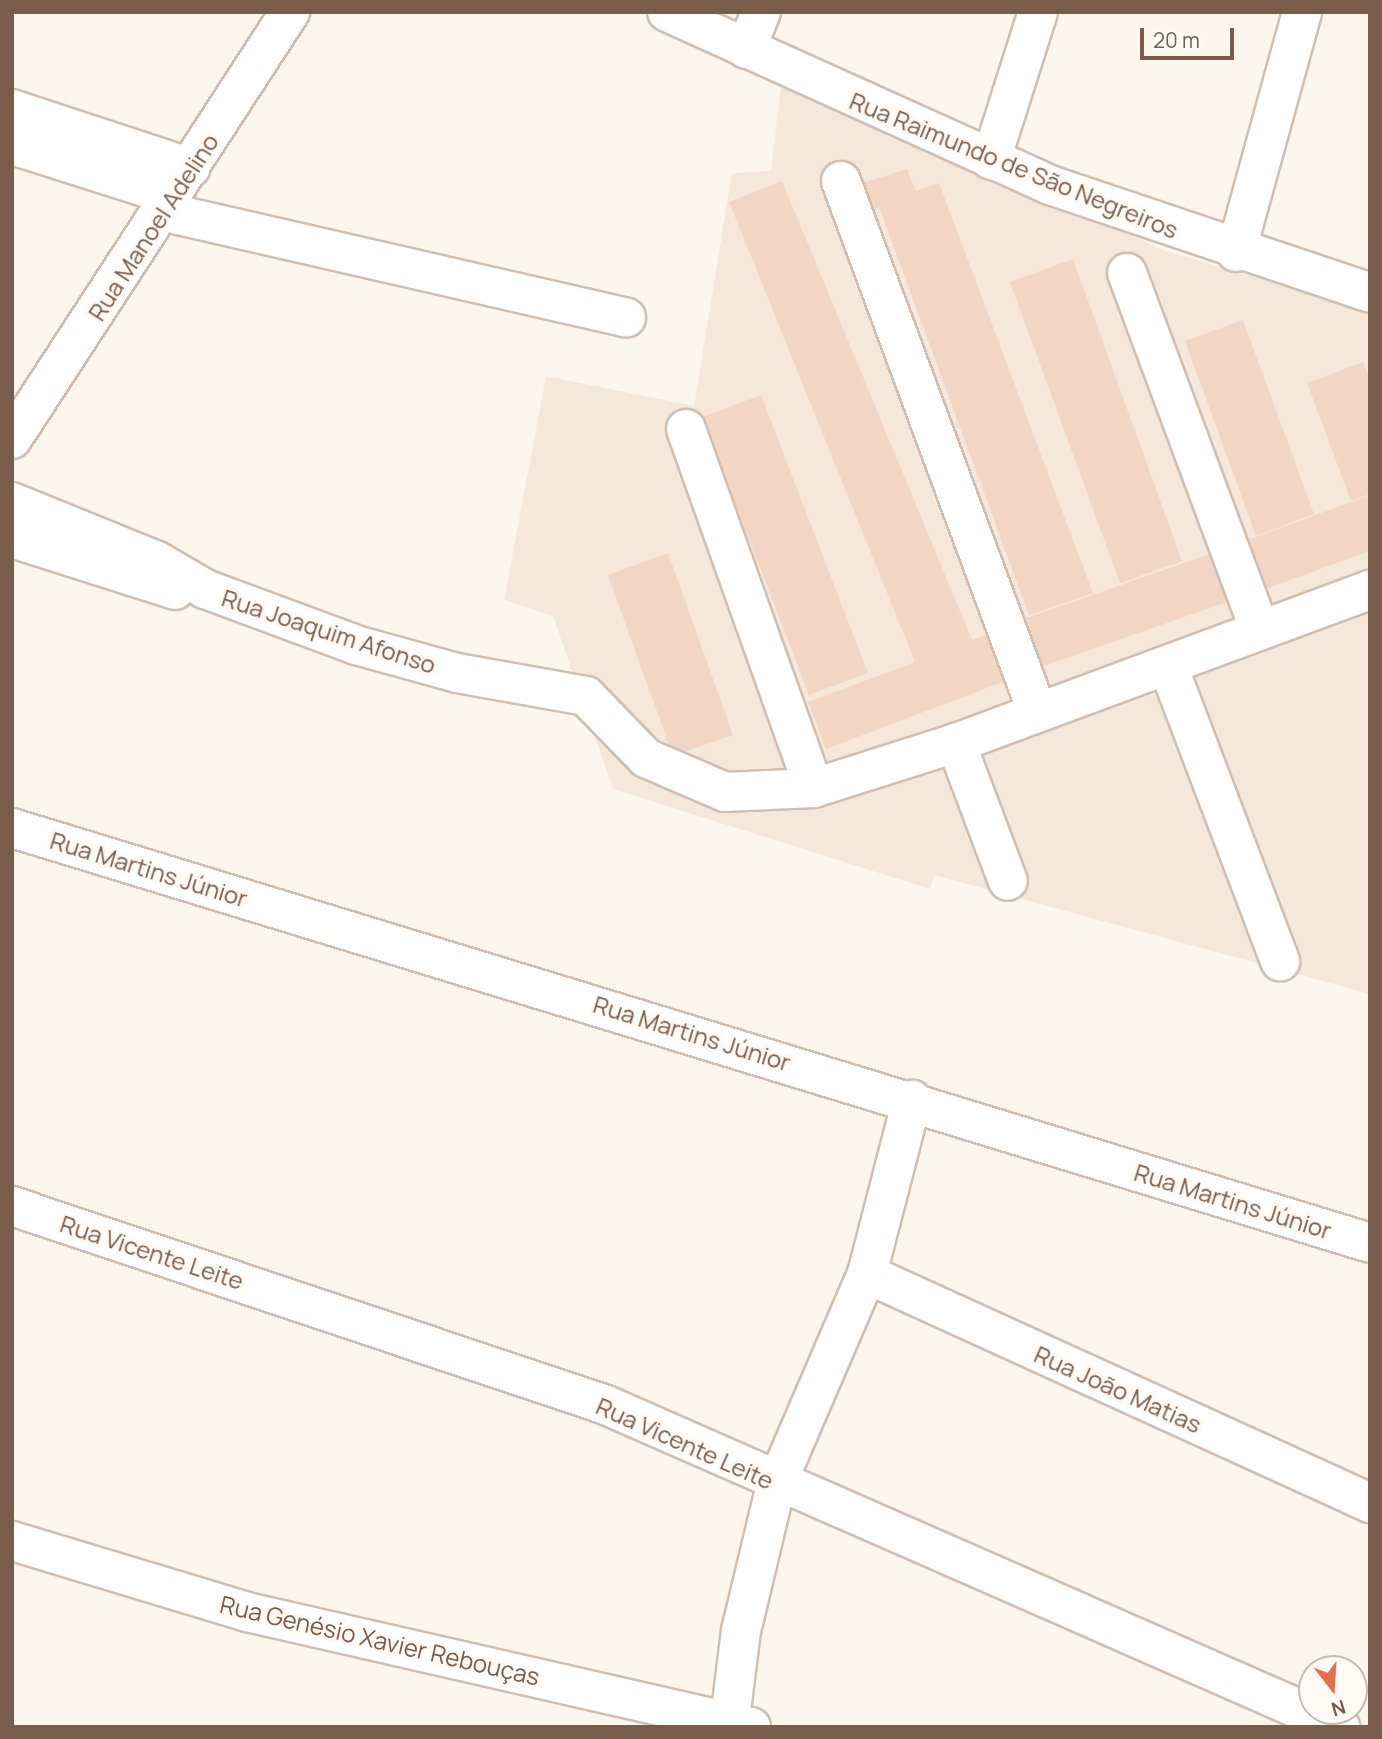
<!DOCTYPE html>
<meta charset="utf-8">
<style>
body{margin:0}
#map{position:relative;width:1382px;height:1739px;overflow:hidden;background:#fdf6ec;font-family:Manrope,sans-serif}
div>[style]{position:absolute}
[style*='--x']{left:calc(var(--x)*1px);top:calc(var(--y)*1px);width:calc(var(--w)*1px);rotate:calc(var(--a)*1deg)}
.residential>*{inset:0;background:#f5e8da}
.building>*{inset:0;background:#f3d5c3}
.roads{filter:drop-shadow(2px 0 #d1beb0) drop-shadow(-2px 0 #d1beb0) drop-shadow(0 2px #d1beb0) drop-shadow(0 -2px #d1beb0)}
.minor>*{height:38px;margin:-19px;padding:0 19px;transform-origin:19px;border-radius:19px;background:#fff}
span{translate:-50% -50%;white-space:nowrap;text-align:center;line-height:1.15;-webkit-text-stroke:7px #fffaf3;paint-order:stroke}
.street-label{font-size:24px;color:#7a5c4d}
.frame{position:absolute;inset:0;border:14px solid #7a5c4d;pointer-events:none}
.north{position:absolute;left:1298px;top:1655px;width:70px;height:70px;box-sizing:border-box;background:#fffaf3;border:2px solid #cabbb1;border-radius:50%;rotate:163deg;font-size:19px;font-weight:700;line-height:28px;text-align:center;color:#7a5c4d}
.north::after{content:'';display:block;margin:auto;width:24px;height:32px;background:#e76f51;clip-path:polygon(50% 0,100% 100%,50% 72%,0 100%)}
.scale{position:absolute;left:1140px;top:28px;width:94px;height:32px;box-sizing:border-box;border:4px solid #7a5c4d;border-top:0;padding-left:9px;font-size:21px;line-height:24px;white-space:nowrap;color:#7a5c4d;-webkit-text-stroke:5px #fffaf3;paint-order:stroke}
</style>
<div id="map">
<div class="residential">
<div style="clip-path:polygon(782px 76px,1166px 251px,1370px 311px,1370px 994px,934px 875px,930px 889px,613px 789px,553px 616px,504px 600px,546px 376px,694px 406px,732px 173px,771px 171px)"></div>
</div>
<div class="building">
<div style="clip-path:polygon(907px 169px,916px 191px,939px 183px,1093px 593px,1029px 615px,879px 207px,867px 210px,859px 184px)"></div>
<div style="clip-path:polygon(782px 181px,972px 640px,990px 633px,1008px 680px,826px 749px,808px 702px,915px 662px,729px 202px)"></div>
<div style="clip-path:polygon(1073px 259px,1182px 561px,1120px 583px,1010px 282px)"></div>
<div style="clip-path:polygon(1243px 320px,1314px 514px,1256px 536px,1185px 341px)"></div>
<div style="clip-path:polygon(1363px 362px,1370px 380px,1370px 494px,1351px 501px,1307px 383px)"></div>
<div style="clip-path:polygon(761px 395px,868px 673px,809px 695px,702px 417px)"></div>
<div style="clip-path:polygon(1370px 495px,1370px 551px,1260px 591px,1242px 542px)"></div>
<div style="clip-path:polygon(668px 553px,733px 735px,673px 756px,608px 575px)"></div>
<div style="clip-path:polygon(1213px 553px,1230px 601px,1038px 668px,1021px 620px)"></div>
</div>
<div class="roads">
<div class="minor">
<div style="--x:667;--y:12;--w:420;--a:24.3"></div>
<div style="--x:1050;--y:185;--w:338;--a:18.6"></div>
<div style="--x:746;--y:49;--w:40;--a:-68"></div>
<div style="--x:12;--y:109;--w:188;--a:18.2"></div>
<div style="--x:12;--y:145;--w:169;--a:17.6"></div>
<div style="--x:991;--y:160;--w:155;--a:-72.4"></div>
<div style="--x:841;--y:181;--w:565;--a:69.71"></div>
<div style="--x:165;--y:212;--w:473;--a:12.9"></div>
<div style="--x:1236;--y:252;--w:249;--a:-74.6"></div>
<div style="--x:1127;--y:273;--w:381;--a:69.6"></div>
<div style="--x:686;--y:429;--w:381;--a:70.4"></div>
<div style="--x:12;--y:439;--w:510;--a:-56.93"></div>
<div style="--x:12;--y:502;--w:157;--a:22.1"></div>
<div style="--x:157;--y:561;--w:56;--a:30.3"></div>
<div style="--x:205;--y:589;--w:161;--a:20.3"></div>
<div style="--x:356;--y:645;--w:105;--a:15.5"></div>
<div style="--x:457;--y:673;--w:131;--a:10.1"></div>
<div style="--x:586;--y:696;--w:86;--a:45.9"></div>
<div style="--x:646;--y:758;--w:86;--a:23.3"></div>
<div style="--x:725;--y:792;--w:89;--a:-2.6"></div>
<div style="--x:814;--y:788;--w:149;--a:-17.6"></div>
<div style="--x:956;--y:743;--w:441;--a:-20.3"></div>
<div style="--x:12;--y:538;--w:171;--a:17.7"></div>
<div style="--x:1168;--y:666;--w:316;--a:69.2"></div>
<div style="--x:956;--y:743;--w:147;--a:69.4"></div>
<div style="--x:12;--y:828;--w:1420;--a:16.99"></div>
<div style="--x:12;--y:1206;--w:626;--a:18.52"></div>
<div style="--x:606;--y:1405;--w:802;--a:23.69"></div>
<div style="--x:867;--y:1274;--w:553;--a:24.48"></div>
<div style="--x:12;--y:1541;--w:245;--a:16.8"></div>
<div style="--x:247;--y:1612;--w:517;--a:12.85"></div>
<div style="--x:729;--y:1727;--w:97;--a:-82.9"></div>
<div style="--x:741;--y:1631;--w:150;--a:-76.5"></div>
<div style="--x:776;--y:1485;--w:230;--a:-66.7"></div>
<div style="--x:867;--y:1274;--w:180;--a:-75.5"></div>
</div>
</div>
<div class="street-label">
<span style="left:1014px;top:165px;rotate:22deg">Rua Raimundo de São Negreiros</span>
<span style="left:153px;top:227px;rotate:-57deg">Rua Manoel Adelino</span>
<span style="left:329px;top:631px;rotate:18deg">Rua Joaquim Afonso</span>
<span style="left:149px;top:869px;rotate:17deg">Rua Martins Júnior</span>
<span style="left:692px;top:1033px;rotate:17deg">Rua Martins Júnior</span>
<span style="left:1233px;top:1201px;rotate:17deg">Rua Martins Júnior</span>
<span style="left:152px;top:1252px;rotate:18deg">Rua Vicente Leite</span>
<span style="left:1118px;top:1389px;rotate:24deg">Rua João Matias</span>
<span style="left:685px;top:1443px;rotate:24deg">Rua Vicente Leite</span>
<span style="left:380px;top:1640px;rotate:13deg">Rua Genésio Xavier Rebouças</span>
</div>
<div class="frame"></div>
<div class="north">N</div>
<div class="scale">20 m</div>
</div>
